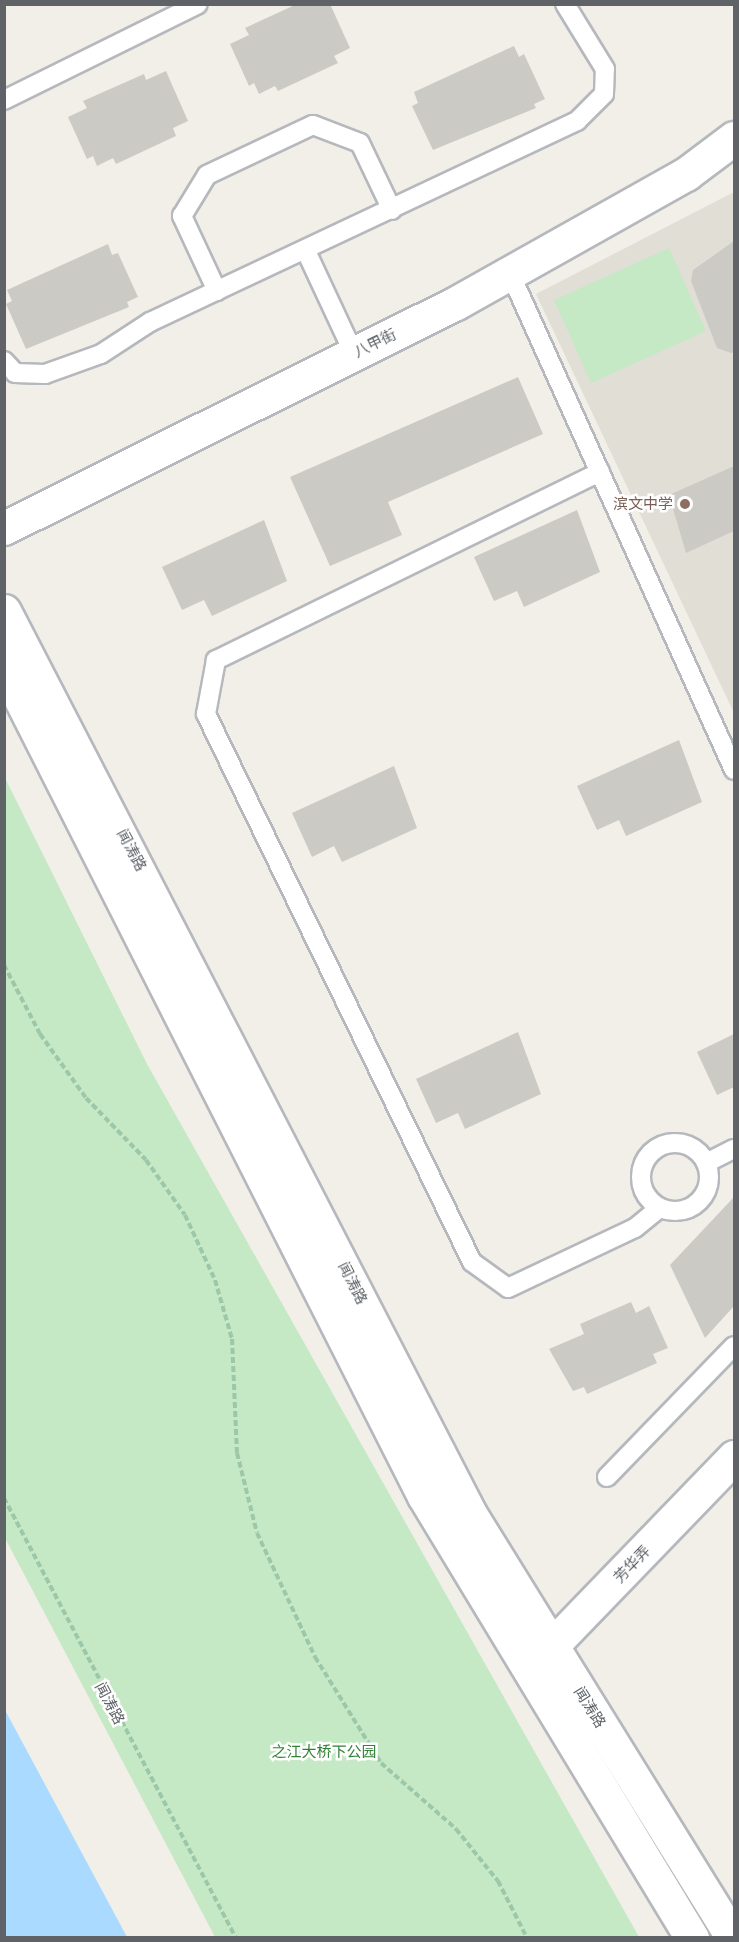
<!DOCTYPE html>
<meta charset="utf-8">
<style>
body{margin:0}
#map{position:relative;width:739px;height:1942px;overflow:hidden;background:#f1efe8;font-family:Ubuntu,"Noto Sans SC",sans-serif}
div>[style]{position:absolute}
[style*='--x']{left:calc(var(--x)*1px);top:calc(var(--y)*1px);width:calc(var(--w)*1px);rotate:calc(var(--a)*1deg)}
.education>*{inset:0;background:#e1ded6}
.green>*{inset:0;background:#c5e8c5}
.water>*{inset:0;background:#aadaff}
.building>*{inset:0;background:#cccac5}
.path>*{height:4px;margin-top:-2px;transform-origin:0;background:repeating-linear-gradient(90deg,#9cc7a9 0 6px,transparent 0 9px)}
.roads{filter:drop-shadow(2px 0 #b5b8bc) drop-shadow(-2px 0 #b5b8bc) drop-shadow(0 2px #b5b8bc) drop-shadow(0 -2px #b5b8bc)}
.service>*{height:18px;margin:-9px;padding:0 9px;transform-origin:9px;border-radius:9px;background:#fff}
.service>.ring{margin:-9px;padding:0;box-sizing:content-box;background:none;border:18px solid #fff;border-radius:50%}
.minor>*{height:33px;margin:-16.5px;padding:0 16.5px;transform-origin:16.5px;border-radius:16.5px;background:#fff}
.tertiary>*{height:33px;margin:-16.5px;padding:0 16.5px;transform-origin:16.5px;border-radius:16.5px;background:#fff}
.secondary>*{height:33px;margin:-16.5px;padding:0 16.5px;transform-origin:16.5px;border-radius:16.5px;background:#fff}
.dots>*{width:16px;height:16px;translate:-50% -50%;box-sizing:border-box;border:3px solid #fff;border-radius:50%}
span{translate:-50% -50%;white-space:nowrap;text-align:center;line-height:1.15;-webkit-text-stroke:5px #fff;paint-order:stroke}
.street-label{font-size:15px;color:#5f6368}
.education-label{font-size:15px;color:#785e54}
.right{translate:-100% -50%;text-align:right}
.park-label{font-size:15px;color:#348238}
.frame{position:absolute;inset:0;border:6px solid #5f6368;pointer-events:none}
</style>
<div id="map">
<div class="education">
<div style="clip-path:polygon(734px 192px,734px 713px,536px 294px)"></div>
</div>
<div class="green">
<div style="clip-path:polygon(669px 248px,706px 331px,591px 383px,554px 300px)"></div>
<div style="clip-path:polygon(5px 778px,147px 1064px,639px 1937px,215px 1937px,5px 1538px)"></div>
</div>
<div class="water">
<div style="clip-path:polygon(4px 1710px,5px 1710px,127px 1937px,5px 1937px)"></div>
</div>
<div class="building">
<div style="clip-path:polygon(297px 4px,330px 4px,350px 48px,334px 56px,338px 63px,278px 91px,275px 86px,259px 94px,254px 83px,249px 86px,230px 44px,249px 35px,245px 28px)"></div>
<div style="clip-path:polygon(514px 46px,519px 57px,524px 54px,545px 99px,534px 104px,536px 108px,433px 150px,412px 106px,418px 103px,414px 92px)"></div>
<div style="clip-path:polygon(166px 71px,188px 121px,173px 128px,176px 136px,116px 164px,113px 158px,97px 166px,93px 156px,87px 159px,68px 117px,87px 108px,83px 101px,144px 74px,146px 80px)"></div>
<div style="clip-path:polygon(734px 241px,734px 352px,731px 353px,717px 348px,691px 281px,693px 270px)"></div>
<div style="clip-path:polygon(108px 244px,112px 255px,118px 253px,138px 297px,127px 302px,129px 307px,26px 349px,6px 304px,12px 301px,7px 290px)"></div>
<div style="clip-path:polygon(518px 377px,543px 434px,388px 502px,402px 535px,330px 566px,290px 477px)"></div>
<div style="clip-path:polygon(734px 466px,734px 531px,686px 553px,669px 495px)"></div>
<div style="clip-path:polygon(577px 510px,600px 572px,524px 607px,517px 591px,494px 601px,474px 557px)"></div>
<div style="clip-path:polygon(264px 520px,287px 581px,212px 616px,204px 600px,182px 610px,162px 567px)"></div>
<div style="clip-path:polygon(679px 740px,702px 802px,626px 836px,619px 820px,597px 830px,577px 786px)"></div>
<div style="clip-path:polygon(394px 766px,417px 828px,342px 862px,334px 846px,312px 857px,292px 813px)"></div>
<div style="clip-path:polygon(518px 1032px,541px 1094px,465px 1129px,458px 1113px,436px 1123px,416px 1079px)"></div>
<div style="clip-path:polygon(734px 1034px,734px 1087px,717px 1095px,697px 1052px)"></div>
<div style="clip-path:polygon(734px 1197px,734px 1306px,705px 1338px,670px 1265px)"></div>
<div style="clip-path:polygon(631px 1302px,636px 1313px,649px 1306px,668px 1348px,653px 1354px,657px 1363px,587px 1394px,584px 1387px,573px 1391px,549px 1349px,584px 1334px,580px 1324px)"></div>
</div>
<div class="path">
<div style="--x:4;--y:965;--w:78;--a:62.4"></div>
<div style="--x:40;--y:1034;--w:79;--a:54.3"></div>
<div style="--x:86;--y:1098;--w:86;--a:45.9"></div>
<div style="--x:146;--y:1160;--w:67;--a:54.7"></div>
<div style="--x:185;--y:1215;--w:72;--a:65.2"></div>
<div style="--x:215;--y:1280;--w:61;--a:73.9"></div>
<div style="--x:232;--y:1339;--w:114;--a:87.5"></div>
<div style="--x:237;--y:1453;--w:82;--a:76"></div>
<div style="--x:257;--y:1533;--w:137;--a:64.9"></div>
<div style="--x:315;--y:1657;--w:125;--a:58.1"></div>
<div style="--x:381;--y:1763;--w:100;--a:41.3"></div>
<div style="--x:456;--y:1829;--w:67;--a:51.1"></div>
<div style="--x:498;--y:1881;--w:64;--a:63"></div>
<div style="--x:4;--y:1498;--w:497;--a:62.2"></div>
</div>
<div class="roads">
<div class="service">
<div style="--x:4;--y:100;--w:216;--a:-26.3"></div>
<div style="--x:306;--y:251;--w:114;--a:65"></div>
<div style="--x:510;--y:273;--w:545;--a:65.74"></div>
<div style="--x:217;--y:291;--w:83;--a:-115"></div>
<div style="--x:182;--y:216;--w:48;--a:-58.6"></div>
<div style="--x:207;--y:175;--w:117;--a:-25.3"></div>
<div style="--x:313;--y:125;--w:50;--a:21"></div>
<div style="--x:360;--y:143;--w:74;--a:64.5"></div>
<div style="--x:4;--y:361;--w:16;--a:47"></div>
<div style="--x:15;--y:373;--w:30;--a:2"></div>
<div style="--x:45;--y:374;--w:59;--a:-19.7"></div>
<div style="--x:101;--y:354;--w:59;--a:-33.1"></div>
<div style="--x:150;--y:322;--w:472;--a:-25.2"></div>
<div style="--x:577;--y:121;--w:38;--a:-45"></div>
<div style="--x:604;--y:94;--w:25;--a:-88"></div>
<div style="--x:605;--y:69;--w:76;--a:-121.6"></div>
<div style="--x:600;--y:472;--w:428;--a:153.9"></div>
<div style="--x:216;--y:660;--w:55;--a:100.5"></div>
<div style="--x:206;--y:714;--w:609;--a:64.11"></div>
<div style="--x:472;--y:1262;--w:44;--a:35.8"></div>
<div style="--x:508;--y:1288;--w:140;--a:-25.3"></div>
<div style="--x:635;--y:1228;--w:32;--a:-39"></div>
<div class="ring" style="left:641px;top:1143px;width:50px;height:50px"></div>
<div style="--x:706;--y:1163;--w:31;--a:-27"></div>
<div style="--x:607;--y:1477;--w:182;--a:-45.9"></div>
</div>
<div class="minor">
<div style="--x:533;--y:1665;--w:289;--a:-46"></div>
</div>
<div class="tertiary">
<div style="--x:4;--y:528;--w:505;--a:-26.46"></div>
<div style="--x:456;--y:303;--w:264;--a:-29.3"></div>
<div style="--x:686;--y:174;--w:60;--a:-36.9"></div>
</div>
<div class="secondary">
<div style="--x:4;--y:611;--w:1016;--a:62.7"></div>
<div style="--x:470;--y:1514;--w:499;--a:58.2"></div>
<div style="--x:4;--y:666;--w:930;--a:63.16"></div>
<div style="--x:424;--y:1496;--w:517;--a:58.77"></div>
</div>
</div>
<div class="dots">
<div style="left:685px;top:504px;background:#8d6e63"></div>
</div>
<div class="street-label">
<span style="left:375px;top:343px;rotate:-26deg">八甲街</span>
<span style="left:132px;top:850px;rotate:62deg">闻涛路</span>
<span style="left:353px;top:1283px;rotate:63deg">闻涛路</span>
<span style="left:632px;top:1564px;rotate:-46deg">芳华弄</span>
<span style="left:110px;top:1703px;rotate:62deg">闻涛路</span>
<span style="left:590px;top:1707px;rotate:58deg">闻涛路</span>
</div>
<div class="education-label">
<span class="right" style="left:673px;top:504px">滨文中学</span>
</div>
<div class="park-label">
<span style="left:324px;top:1752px">之江大桥下公园</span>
</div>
<div class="frame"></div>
</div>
